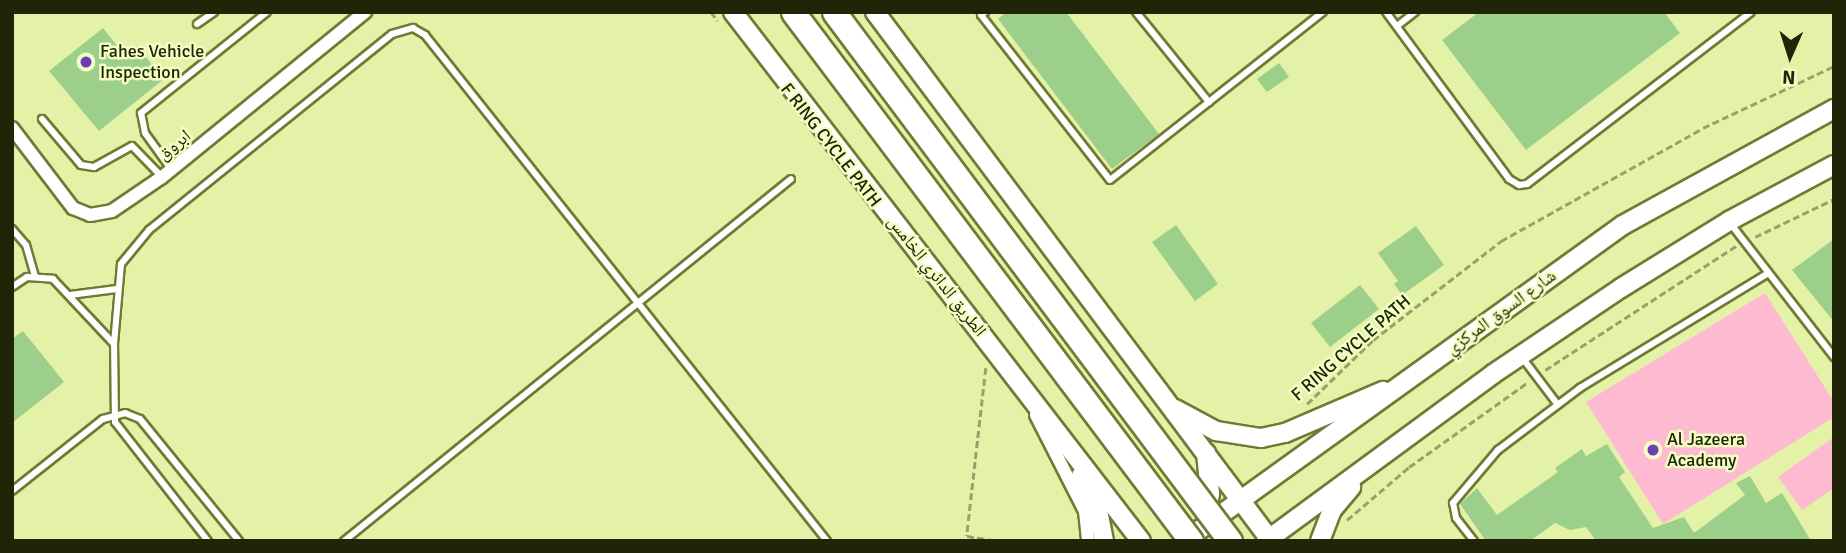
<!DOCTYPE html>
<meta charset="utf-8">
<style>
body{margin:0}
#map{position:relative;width:1846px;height:553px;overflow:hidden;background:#e4f2a8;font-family:Signika,"Noto Naskh Arabic",sans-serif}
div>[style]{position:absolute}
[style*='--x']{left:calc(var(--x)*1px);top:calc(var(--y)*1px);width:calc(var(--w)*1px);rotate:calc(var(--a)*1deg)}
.green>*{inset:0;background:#febad0}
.building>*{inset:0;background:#9ccf89}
.path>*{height:2.5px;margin-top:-1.25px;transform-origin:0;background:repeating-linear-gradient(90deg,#97a269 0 7px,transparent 0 10.5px)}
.roads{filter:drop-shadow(2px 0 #6f7b34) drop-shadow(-2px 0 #6f7b34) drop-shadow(0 2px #6f7b34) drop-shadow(0 -2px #6f7b34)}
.lane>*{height:6px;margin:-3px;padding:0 3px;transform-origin:3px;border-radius:3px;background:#fff}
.street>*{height:12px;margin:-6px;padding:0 6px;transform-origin:6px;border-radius:6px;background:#fff}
.secondary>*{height:18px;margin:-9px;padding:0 9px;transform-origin:9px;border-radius:9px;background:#fff}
.bridges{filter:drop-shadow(2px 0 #6f7b34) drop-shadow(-2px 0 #6f7b34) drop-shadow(0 2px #6f7b34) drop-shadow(0 -2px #6f7b34)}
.highway-bridge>*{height:23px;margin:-11.5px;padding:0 11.5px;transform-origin:11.5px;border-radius:11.5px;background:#fff}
.dots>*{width:19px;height:19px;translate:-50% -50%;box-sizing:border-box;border:4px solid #f2fec3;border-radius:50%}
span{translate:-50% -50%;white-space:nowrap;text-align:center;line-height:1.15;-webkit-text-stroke:5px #f2fec3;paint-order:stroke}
.poi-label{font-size:18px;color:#202507}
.left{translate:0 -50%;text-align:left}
.street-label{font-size:18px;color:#202507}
.frame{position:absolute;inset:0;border:14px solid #202507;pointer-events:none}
.north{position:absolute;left:1755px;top:21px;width:70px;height:70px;-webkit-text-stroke:5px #f2fec3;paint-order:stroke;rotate:183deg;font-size:19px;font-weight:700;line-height:28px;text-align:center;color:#202507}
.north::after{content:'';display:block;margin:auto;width:24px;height:32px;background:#202507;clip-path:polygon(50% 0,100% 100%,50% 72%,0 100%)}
</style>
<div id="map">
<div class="green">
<div style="clip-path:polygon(1765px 293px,1834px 402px,1834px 417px,1663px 524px,1586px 402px)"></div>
<div style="clip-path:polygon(1834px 437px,1834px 488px,1802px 510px,1778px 477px)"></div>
</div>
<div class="building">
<div style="clip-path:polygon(1006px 12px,1066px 12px,1159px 134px,1112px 169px,998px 19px)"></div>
<div style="clip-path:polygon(1479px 12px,1664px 12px,1680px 33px,1526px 150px,1442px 40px)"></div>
<div style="clip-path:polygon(103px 28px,125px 56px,137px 46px,164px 79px,99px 131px,49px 71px)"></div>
<div style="clip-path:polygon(1279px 63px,1289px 77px,1267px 92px,1257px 79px)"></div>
<div style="clip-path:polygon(1176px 225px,1218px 284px,1195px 301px,1152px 242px)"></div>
<div style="clip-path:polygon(1416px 226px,1444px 265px,1402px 295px,1394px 284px,1398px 281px,1378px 253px)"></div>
<div style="clip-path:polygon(1834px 239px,1834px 322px,1792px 270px)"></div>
<div style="clip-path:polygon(1360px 285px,1379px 309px,1330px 347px,1311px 323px)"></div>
<div style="clip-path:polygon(23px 331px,64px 382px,12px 423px,12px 339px)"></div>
<div style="clip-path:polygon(1607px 444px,1625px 472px,1619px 477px,1653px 528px,1684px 517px,1694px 533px,1745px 495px,1736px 483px,1750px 476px,1766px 503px,1782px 493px,1811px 541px,1596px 541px,1586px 527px,1570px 530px,1555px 523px,1530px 541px,1486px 541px,1460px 504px,1477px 488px,1497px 515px,1558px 472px,1555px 468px,1582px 449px,1586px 456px)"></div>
</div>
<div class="path">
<div style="--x:711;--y:12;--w:11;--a:52"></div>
<div style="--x:1755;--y:237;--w:88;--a:-25.7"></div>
<div style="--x:986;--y:368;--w:169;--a:96.5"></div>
<div style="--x:967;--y:536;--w:30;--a:9"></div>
<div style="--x:1545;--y:370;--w:228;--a:-33"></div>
<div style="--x:1307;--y:404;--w:92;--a:-44.1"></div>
<div style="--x:1373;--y:340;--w:162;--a:-37.7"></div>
<div style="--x:1501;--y:241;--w:231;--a:-29.2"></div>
<div style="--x:1703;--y:128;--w:145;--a:-25.3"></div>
<div style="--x:1347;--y:520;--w:82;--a:-40.5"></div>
<div style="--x:1409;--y:467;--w:146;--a:-35.5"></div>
</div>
<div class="roads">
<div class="lane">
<div style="--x:985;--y:12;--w:5;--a:143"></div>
<div style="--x:981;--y:15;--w:209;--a:52"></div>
<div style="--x:1110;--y:180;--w:271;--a:-38.3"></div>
<div style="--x:1136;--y:12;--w:116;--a:51"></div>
<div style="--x:1386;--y:12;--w:207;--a:53.6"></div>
<div style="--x:1509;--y:179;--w:12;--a:31"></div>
<div style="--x:1519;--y:185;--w:8;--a:-7"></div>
<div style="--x:1527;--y:184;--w:282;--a:-37.5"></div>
<div style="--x:197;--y:24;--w:21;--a:-35"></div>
<div style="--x:1397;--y:26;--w:23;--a:-38"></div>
<div style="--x:42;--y:119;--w:60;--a:49.7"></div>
<div style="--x:81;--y:165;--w:13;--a:9"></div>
<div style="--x:94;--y:167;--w:43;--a:-28.9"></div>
<div style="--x:132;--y:146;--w:43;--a:45.9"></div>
<div style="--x:171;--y:169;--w:44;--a:-125.8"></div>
<div style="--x:145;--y:133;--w:20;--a:-101"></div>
<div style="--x:141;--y:113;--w:161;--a:-38.7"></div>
<div style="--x:1730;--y:223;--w:170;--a:52.2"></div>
<div style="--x:12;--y:229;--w:21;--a:49"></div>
<div style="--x:26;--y:245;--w:32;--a:74"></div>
<div style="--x:12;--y:287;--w:18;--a:-34"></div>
<div style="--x:27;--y:277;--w:26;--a:4"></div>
<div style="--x:53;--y:279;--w:89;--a:46.8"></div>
<div style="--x:70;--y:295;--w:47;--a:-7.3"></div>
<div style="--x:1521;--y:356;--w:61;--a:52.9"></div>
<div style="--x:12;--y:491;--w:116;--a:-38.4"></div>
<div style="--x:103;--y:419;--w:23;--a:-15"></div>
<div style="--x:125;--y:413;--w:16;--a:22"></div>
<div style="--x:140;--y:419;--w:157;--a:50.9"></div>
<div style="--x:208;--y:541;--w:151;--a:-128"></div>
<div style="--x:115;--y:422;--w:78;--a:-90.7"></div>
<div style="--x:114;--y:344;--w:80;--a:-85"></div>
<div style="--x:121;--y:264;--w:44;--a:-50.5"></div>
<div style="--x:149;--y:230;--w:312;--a:-38.9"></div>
<div style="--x:392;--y:34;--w:22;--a:-16"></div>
<div style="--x:413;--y:28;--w:14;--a:30"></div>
<div style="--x:425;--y:35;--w:646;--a:51.53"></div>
<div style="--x:344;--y:541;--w:575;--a:-39"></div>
<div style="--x:1474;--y:541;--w:29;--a:-128"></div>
<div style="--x:1456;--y:518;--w:15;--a:-101"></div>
<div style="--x:1453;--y:503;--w:70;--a:-49.7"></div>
<div style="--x:1498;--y:450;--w:103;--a:-37.1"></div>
<div style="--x:1580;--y:388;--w:219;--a:-31.4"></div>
</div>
<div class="street">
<div style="--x:12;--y:128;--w:101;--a:52.7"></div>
<div style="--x:73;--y:208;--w:18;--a:22"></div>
<div style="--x:90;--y:215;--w:22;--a:-10"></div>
<div style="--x:112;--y:211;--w:60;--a:-34.2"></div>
<div style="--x:162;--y:177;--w:262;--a:-39.1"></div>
<div style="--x:1036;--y:415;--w:108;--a:63"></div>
<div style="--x:1085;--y:511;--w:30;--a:84"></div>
</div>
<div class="secondary">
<div style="--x:733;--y:12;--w:668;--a:52.36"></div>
<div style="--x:875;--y:12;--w:661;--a:53.18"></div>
<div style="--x:1175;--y:409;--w:47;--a:28.2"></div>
<div style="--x:1216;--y:431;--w:46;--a:8.8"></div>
<div style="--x:1261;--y:438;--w:25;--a:-12"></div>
<div style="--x:1285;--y:433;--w:107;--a:-23.2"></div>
<div style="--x:1206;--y:453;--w:40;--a:84.3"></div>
<div style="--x:1210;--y:493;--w:26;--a:99"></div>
<div style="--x:1081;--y:476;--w:33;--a:61"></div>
<div style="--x:1097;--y:505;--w:37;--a:79"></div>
<div style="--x:1184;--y:541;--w:541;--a:-35.75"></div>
<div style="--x:1623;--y:225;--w:241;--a:-28.8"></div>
<div style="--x:1266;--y:541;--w:282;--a:-36.3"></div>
<div style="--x:1493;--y:374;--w:154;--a:-33.9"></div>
<div style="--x:1621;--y:288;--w:127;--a:-31.8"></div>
<div style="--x:1729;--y:221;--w:119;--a:-28.1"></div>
<div style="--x:1320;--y:541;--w:33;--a:-69"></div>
<div style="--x:1332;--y:510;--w:30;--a:-50"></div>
</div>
</div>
<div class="bridges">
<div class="highway-bridge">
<div style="--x:793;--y:12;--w:662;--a:53.04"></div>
<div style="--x:834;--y:12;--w:661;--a:53.18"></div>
</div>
</div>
<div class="dots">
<div style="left:86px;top:62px;background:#6d3db5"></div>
<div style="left:1653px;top:450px;background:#6d3db5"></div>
</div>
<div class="poi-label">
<span class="left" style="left:100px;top:62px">Fahes Vehicle<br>Inspection</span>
<span class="left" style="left:1667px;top:450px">Al Jazeera<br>Academy</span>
</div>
<div class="street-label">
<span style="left:174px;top:145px;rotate:-39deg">ابروق</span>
<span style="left:831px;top:145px;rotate:52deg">F RING CYCLE PATH</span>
<span style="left:937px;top:276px;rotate:52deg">الطريق الدائري الخامس</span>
<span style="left:1501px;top:312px;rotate:-36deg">شارع السوق المركزي</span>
<span style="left:1351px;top:348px;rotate:-41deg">F RING CYCLE PATH</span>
</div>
<div class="frame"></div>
<div class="north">N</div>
</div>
